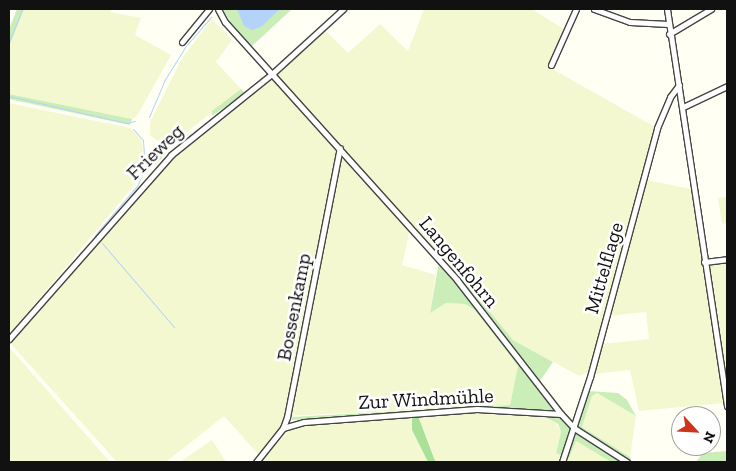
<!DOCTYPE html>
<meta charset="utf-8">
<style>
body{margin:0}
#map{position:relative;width:736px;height:471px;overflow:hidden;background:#fffff4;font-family:"Zilla Slab",serif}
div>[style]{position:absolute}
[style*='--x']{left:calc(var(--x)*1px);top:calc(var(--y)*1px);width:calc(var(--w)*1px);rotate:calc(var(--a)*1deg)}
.farmland>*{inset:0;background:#f4f8d1}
.green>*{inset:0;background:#cbeeb9}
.forest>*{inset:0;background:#aae097}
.water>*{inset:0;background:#b4d3fb}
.stream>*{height:1px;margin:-0.5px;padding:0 0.5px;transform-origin:0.5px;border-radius:0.5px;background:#b4d3fb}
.roads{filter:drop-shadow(1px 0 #444) drop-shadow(-1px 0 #444) drop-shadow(0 1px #444) drop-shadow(0 -1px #444)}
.minor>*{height:5px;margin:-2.5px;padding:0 2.5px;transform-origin:2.5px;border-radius:2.5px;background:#fff}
span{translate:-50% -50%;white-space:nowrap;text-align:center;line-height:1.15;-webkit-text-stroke:5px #fff;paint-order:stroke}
.street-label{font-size:20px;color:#111}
.frame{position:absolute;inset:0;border:10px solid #111;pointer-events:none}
.north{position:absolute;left:671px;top:406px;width:50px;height:50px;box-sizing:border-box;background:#fff;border:1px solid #a0a0a0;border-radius:50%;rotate:115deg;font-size:14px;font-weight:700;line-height:20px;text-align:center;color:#111}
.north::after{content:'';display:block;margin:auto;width:18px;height:22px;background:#ce341b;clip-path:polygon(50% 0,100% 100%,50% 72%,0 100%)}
</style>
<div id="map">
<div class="farmland">
<div style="clip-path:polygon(24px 9px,111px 9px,111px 12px,141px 18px,135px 35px,171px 55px,137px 116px,132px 119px,9px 94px,9px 47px)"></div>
<div style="clip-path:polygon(424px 9px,532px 9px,565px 30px,549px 67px,655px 127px,590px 372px,579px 376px,513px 340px,461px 275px,457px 278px,276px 73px,325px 30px,348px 53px,380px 24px,408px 51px)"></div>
<div style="clip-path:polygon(212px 19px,232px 40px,216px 62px,241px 89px,167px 148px,150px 135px,150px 122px,182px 58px)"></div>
<div style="clip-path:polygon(274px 76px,410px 228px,402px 265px,436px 275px,430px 312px,446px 303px,465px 304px,475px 310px,518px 366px,510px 405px,286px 416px,281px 427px,259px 455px,224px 416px,166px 462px,117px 462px,11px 344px,153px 176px,221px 116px)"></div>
<div style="clip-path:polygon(9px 103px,130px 128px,141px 139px,145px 159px,136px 183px,9px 335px)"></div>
<div style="clip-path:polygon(646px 180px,691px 189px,724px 403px,639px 411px,630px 370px,594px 374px,602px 344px,649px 339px,646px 312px,609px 316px)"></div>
<div style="clip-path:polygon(727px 197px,727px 223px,722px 224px,718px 198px)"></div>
<div style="clip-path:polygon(727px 263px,727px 381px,726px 381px,710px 267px)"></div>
<div style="clip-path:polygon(9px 347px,110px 462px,9px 462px)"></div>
<div style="clip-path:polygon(597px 393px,636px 416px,630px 457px,582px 427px,592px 396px)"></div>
<div style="clip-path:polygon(497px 412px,552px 418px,561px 432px,556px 453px,576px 441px,611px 462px,436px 462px,418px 416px)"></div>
<div style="clip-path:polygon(412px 417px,412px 430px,428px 462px,259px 462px,292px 427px)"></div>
<div style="clip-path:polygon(212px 440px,226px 462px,180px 462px)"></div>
</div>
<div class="green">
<div style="clip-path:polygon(17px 9px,24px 9px,9px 47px,9px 29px)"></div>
<div style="clip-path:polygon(223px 9px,292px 9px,252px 46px,232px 25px)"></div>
<div style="clip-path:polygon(241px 89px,245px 93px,212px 116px,212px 111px)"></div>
<div style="clip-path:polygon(9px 94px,132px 119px,130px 125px,9px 99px)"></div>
<div style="clip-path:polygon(153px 147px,166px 154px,154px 166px)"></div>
<div style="clip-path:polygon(727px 260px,710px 268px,727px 381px,720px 384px,703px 264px)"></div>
<div style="clip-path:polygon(439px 262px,455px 280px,460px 275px,513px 340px,553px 362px,540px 381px,576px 426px,588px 391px,618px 393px,627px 400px,636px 416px,597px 393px,592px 396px,582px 427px,630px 457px,631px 462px,611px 462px,576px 441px,569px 458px,556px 453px,561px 432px,558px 424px,544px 416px,497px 412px,376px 420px,376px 415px,292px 420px,291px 417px,510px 405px,518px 366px,475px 310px,465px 304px,446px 303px,430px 313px)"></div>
<div style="clip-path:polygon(727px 451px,727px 462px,696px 462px,703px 453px)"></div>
</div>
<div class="forest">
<div style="clip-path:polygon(418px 416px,434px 458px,436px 462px,428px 462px,412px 430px,412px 417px)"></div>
</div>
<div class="water">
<div style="clip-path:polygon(237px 9px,280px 9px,261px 27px,252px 30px,244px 26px)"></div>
</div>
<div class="stream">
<div style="--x:226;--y:9;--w:12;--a:0"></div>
<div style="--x:9;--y:42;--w:35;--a:-68"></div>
<div style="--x:9;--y:96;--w:120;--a:13"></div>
<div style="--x:126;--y:123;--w:9;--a:-13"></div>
<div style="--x:149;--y:117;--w:39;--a:-67"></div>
<div style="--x:164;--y:81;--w:40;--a:-58"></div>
<div style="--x:185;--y:47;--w:40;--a:-49"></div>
<div style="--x:95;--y:235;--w:65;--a:-49.4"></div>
<div style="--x:137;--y:186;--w:19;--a:-65"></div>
<div style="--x:145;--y:169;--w:29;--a:-94"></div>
<div style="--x:143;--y:140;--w:15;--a:-132"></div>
<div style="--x:102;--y:243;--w:111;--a:49.4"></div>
</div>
<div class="roads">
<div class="minor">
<div style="--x:218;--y:9;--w:15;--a:62"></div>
<div style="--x:225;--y:22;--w:347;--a:48"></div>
<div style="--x:457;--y:280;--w:170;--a:52.2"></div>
<div style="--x:561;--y:414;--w:19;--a:47"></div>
<div style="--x:574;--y:428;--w:63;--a:32.7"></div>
<div style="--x:594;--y:9;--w:38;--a:20"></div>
<div style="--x:630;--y:22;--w:38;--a:3"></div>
<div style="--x:667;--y:9;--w:402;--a:81.4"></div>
<div style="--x:669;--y:34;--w:49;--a:-30.8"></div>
<div style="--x:182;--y:42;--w:43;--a:-50.7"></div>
<div style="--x:551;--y:65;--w:61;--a:-65.9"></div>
<div style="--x:683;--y:107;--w:49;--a:-25.5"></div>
<div style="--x:704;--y:262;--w:23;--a:-7"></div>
<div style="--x:9;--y:339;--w:245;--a:-48.6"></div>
<div style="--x:171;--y:155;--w:131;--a:-38.8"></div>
<div style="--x:273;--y:73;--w:95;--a:-42.4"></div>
<div style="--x:283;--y:428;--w:22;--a:-16"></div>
<div style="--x:304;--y:422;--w:173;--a:-4.3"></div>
<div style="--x:477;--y:409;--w:84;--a:3.4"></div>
<div style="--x:256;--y:462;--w:43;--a:-51.5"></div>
<div style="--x:283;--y:428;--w:12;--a:-70"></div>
<div style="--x:287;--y:417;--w:274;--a:-78.9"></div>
<div style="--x:562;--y:462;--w:89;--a:-71.8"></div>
<div style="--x:590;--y:377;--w:258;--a:-74.9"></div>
<div style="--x:657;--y:128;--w:34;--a:-67"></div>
<div style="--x:670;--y:97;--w:15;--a:-53"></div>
</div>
</div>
<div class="street-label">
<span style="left:155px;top:152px;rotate:-44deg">Frieweg</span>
<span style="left:459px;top:262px;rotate:50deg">Langenfohrn</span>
<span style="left:604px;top:268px;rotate:-74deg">Mittelflage</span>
<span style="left:294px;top:307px;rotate:-79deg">Bossenkamp</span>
<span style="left:426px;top:399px;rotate:-3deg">Zur Windmühle</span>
</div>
<div class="frame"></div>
<div class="north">N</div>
</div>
